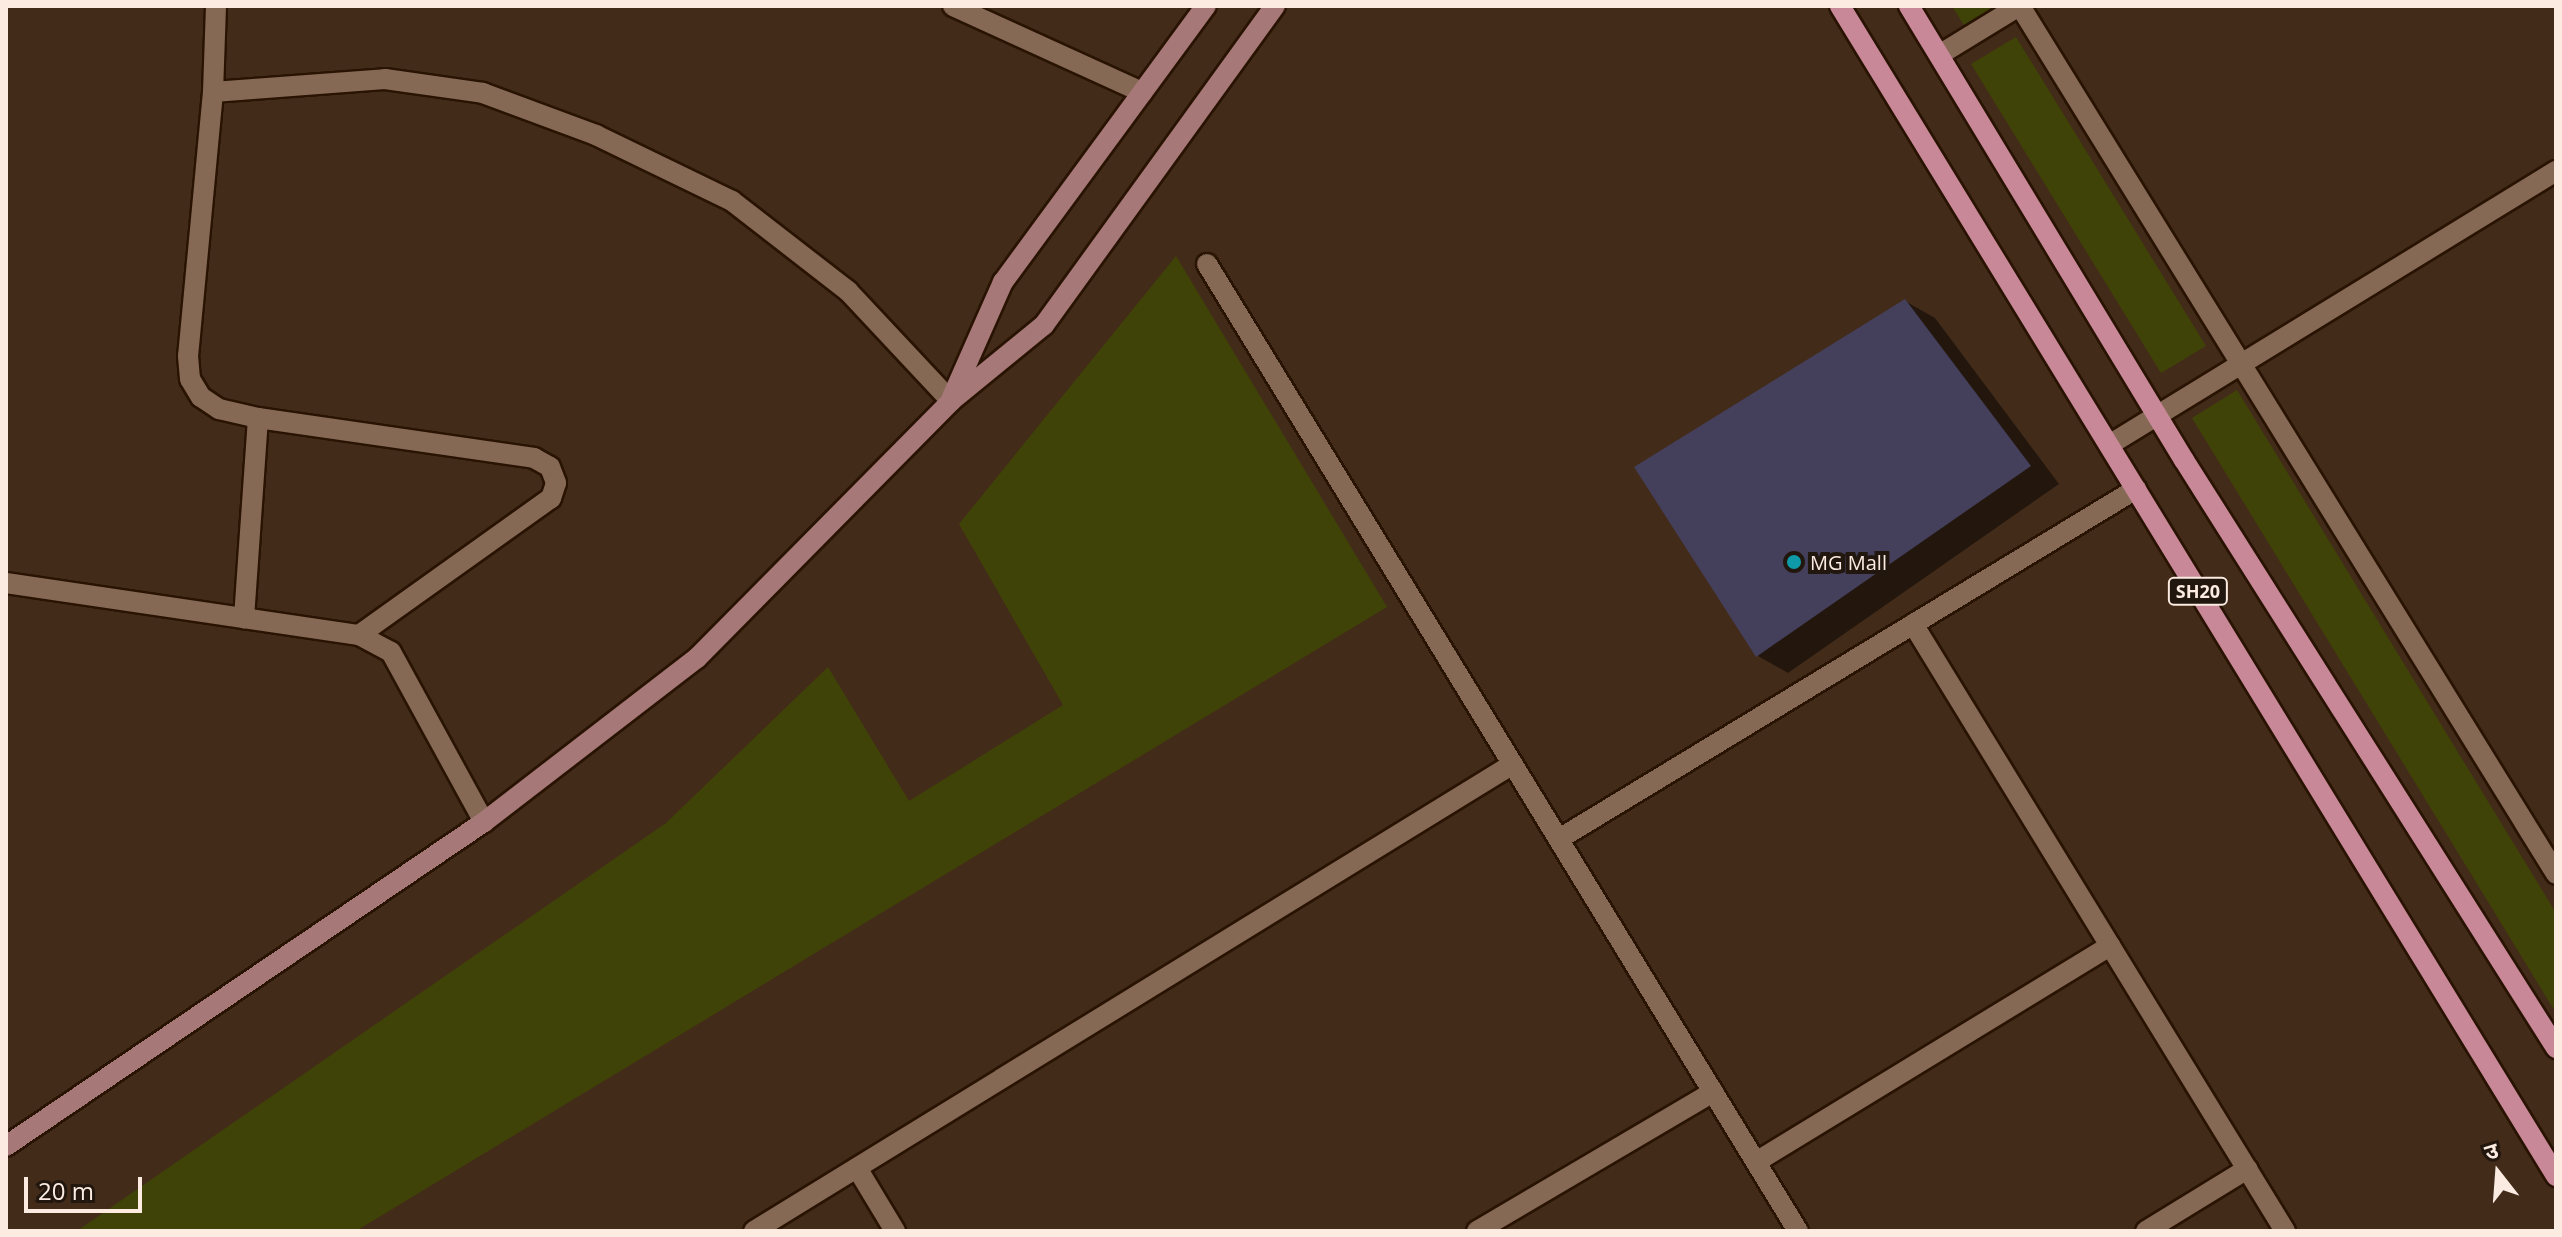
<!DOCTYPE html>
<meta charset="utf-8">
<style>
body{margin:0}
#map{position:relative;width:2562px;height:1237px;overflow:hidden;background:#432b19;font-family:"Open Sans","Noto Sans Devanagari",sans-serif}
div>[style]{position:absolute}
[style*='--x']{left:calc(var(--x)*1px);top:calc(var(--y)*1px);width:calc(var(--w)*1px);rotate:calc(var(--a)*1deg)}
.green>*{inset:0;background:#404307}
.shadow>*{inset:0;background:#0007}
.building>*{inset:0;background:#443f5b}
.roads{filter:drop-shadow(2px 0 #291302) drop-shadow(-2px 0 #291302) drop-shadow(0 2px #291302) drop-shadow(0 -2px #291302)}
.minor>*{height:20px;margin:-10px;padding:0 10px;transform-origin:10px;border-radius:10px;background:#856955}
.secondary>*{height:20px;margin:-10px;padding:0 10px;transform-origin:10px;border-radius:10px;background:#a67877}
.primary>*{height:20px;margin:-10px;padding:0 10px;transform-origin:10px;border-radius:10px;background:#c88898}
.dots>*{width:22px;height:22px;translate:-50% -50%;box-sizing:border-box;border:4px solid #22170f;border-radius:50%}
span{translate:-50% -50%;white-space:nowrap;text-align:center;line-height:1.15;-webkit-text-stroke:8px #22170f;paint-order:stroke}
.shield-label span{padding:2px 6px;background:#22170f;border:2px solid;border-radius:6px;-webkit-text-stroke-width:0}
.shield-label{font-size:18px;color:#fbebe0;font-weight:700}
.poi-label{font-size:20px;color:#fbebe0}
.left{translate:0 -50%;text-align:left}
.frame{position:absolute;inset:0;border:8px solid #fbebe0;pointer-events:none}
.north{position:absolute;left:2458px;top:1133px;width:80px;height:80px;-webkit-text-stroke:6px #22170f;paint-order:stroke;rotate:343deg;font-size:22px;font-weight:700;line-height:32px;text-align:center;color:#fbebe0}
.north::after{content:'';display:block;margin:auto;width:28px;height:36px;background:#fbebe0;clip-path:polygon(50% 0,100% 100%,50% 72%,0 100%)}
.scale{position:absolute;left:24px;top:1177px;width:118px;height:36px;box-sizing:border-box;border:4px solid #fbebe0;border-top:0;padding-left:10px;font-size:24px;line-height:28px;white-space:nowrap;color:#fbebe0;-webkit-text-stroke:6px #22170f;paint-order:stroke}
</style>
<div id="map">
<div class="green">
<div style="clip-path:polygon(1952px 6px,2000px 6px,1965px 27px)"></div>
<div style="clip-path:polygon(2016px 37px,2206px 346px,2161px 373px,1971px 64px)"></div>
<div style="clip-path:polygon(1176px 256px,1387px 607px,356px 1231px,77px 1231px,666px 823px,828px 667px,909px 801px,1063px 705px,959px 524px)"></div>
<div style="clip-path:polygon(2237px 390px,2556px 913px,2556px 1013px,2192px 418px)"></div>
</div>
<div class="shadow">
<div style="clip-path:polygon(1905px 301px,1935px 318px,2059px 484px,1788px 673px,1758px 656px)"></div>
</div>
<div class="building">
<div style="clip-path:polygon(1905px 299px,2031px 466px,1756px 657px,1634px 467px)"></div>
</div>
<div class="roads">
<div class="minor">
<div style="--x:216;--y:6;--w:86;--a:92"></div>
<div style="--x:213;--y:92;--w:265;--a:95.4"></div>
<div style="--x:188;--y:356;--w:23;--a:85"></div>
<div style="--x:190;--y:379;--w:21;--a:59"></div>
<div style="--x:201;--y:397;--w:22;--a:34"></div>
<div style="--x:219;--y:409;--w:40;--a:13"></div>
<div style="--x:258;--y:418;--w:201;--a:94"></div>
<div style="--x:953;--y:6;--w:208;--a:24.5"></div>
<div style="--x:2020;--y:6;--w:1020;--a:58.3"></div>
<div style="--x:1939;--y:55;--w:94;--a:-31.5"></div>
<div style="--x:213;--y:92;--w:172;--a:-4.3"></div>
<div style="--x:385;--y:79;--w:99;--a:8.1"></div>
<div style="--x:483;--y:93;--w:121;--a:20.4"></div>
<div style="--x:596;--y:135;--w:151;--a:25.9"></div>
<div style="--x:732;--y:201;--w:147;--a:37.8"></div>
<div style="--x:848;--y:291;--w:151;--a:46.9"></div>
<div style="--x:1207;--y:264;--w:1133;--a:58.57"></div>
<div style="--x:258;--y:418;--w:279;--a:8.2"></div>
<div style="--x:534;--y:458;--w:18;--a:29"></div>
<div style="--x:550;--y:467;--w:17;--a:69"></div>
<div style="--x:556;--y:483;--w:16;--a:108"></div>
<div style="--x:551;--y:498;--w:236;--a:144.5"></div>
<div style="--x:2109;--y:445;--w:524;--a:-31.51"></div>
<div style="--x:6;--y:583;--w:357;--a:8.4"></div>
<div style="--x:359;--y:635;--w:36;--a:28"></div>
<div style="--x:391;--y:652;--w:194;--a:61.3"></div>
<div style="--x:1913;--y:624;--w:712;--a:58.5"></div>
<div style="--x:1559;--y:839;--w:675;--a:-31.24"></div>
<div style="--x:1756;--y:1162;--w:415;--a:-31.4"></div>
<div style="--x:857;--y:1168;--w:74;--a:58.9"></div>
<div style="--x:754;--y:1231;--w:891;--a:-31.6"></div>
<div style="--x:1477;--y:1231;--w:274;--a:-30.5"></div>
<div style="--x:2146;--y:1231;--w:119;--a:-31.5"></div>
</div>
<div class="secondary">
<div style="--x:952;--y:397;--w:126;--a:-66.1"></div>
<div style="--x:1003;--y:282;--w:343;--a:-53.7"></div>
<div style="--x:6;--y:1146;--w:577;--a:-34.13"></div>
<div style="--x:484;--y:822;--w:269;--a:-37.6"></div>
<div style="--x:697;--y:658;--w:361;--a:-45.3"></div>
<div style="--x:951;--y:401;--w:120;--a:-39.3"></div>
<div style="--x:1044;--y:325;--w:394;--a:-54.1"></div>
</div>
<div class="primary">
<div style="--x:1840;--y:6;--w:1372;--a:58.53"></div>
<div style="--x:1909;--y:6;--w:531;--a:58.8"></div>
<div style="--x:2184;--y:460;--w:696;--a:57.68"></div>
</div>
</div>
<div class="dots">
<div style="left:1794px;top:562px;background:#0f9aa8"></div>
</div>
<div class="shield-label">
<span style="left:2198px;top:591px">SH20</span>
</div>
<div class="poi-label">
<span class="left" style="left:1810px;top:562px">MG Mall</span>
</div>
<div class="frame"></div>
<div class="north">उ</div>
<div class="scale">20 m</div>
</div>
